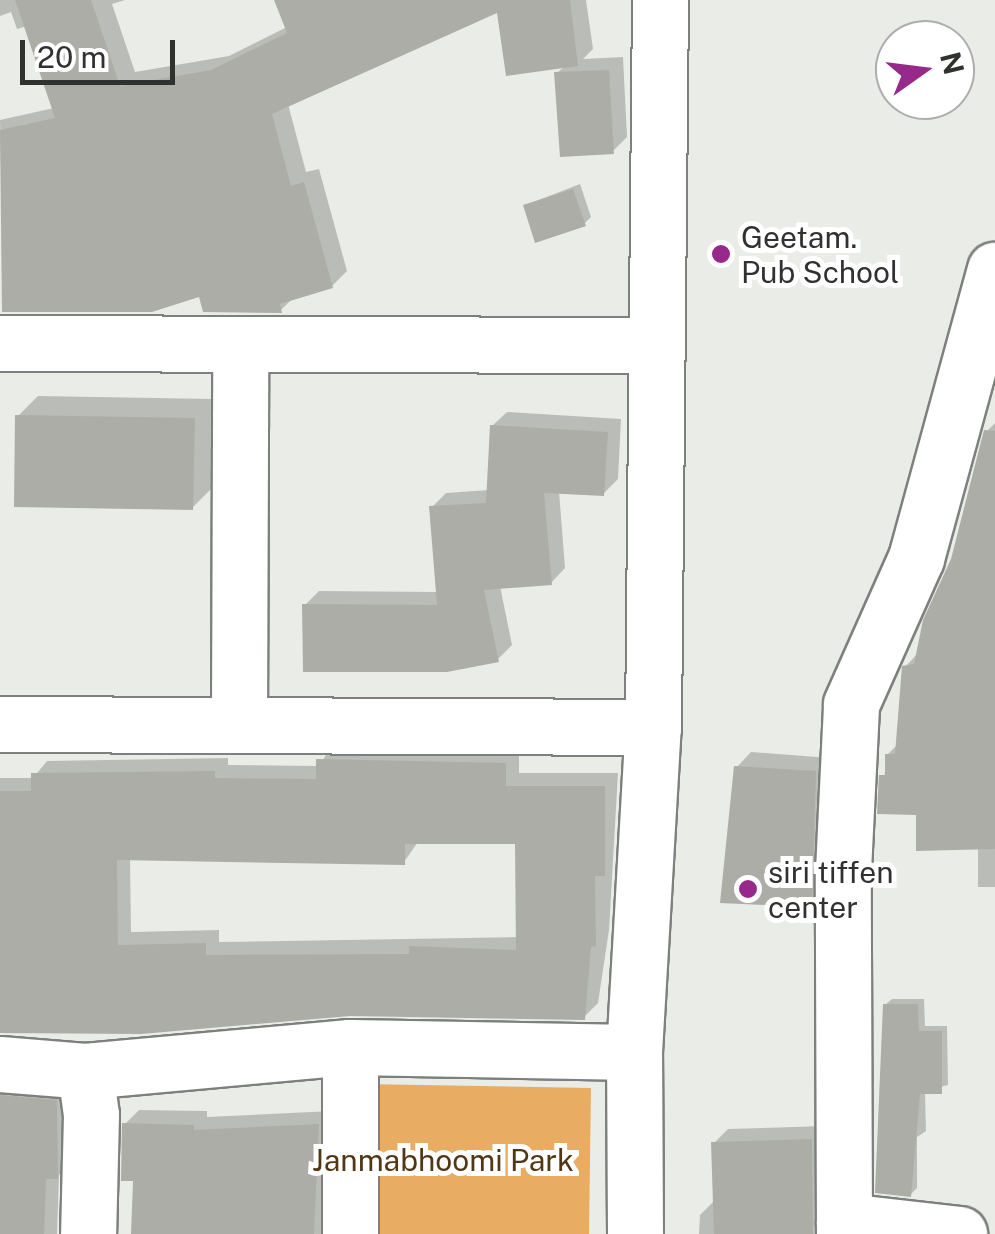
<!DOCTYPE html>
<style>
body{margin:0}
#map{position:relative;width:995px;height:1234px;overflow:hidden;background:#e9ece7;font-family:"Public Sans",sans-serif}
div>[style]{position:absolute}
[style*='--x']{left:calc(var(--x)*1px);top:calc(var(--y)*1px);width:calc(var(--w)*1px);rotate:calc(var(--a)*1deg)}
.green>*{inset:0;background:#e8ad63}
.shadow>*{inset:0;background:#0003}
.building>*{inset:0;background:#adada8}
.roads{filter:drop-shadow(2px 0 #7d807c) drop-shadow(-2px 0 #7d807c) drop-shadow(0 2px #7d807c) drop-shadow(0 -2px #7d807c)}
.minor>*{height:55px;margin:-27.5px;padding:0 27.5px;transform-origin:27.5px;border-radius:27.5px;background:#fff}
.dots>*{width:28px;height:28px;translate:-50% -50%;box-sizing:border-box;border:5px solid #fff;border-radius:50%}
span{translate:-50% -50%;white-space:nowrap;text-align:center;line-height:1.15;-webkit-text-stroke:10px #fff;paint-order:stroke}
.poi-label{font-size:30px;color:#303230}
.left{translate:0 -50%;text-align:left}
.park-label{font-size:30px;color:#503715}
.north{position:absolute;left:875px;top:20px;width:100px;height:100px;box-sizing:border-box;background:#fff;border:2px solid #acadac;border-radius:50%;rotate:76deg;font-size:28px;font-weight:700;line-height:40px;text-align:center;color:#303230}
.north::after{content:'';display:block;margin:auto;width:35px;height:45px;background:#96298a;clip-path:polygon(50% 0,100% 100%,50% 72%,0 100%)}
.scale{position:absolute;left:20px;top:40px;width:155px;height:45px;box-sizing:border-box;border:5px solid #303230;border-top:0;padding-left:12px;font-size:30px;line-height:35px;white-space:nowrap;color:#303230;-webkit-text-stroke:8px #fff;paint-order:stroke}
</style>
<div id="map">
<div class="green">
<div style="clip-path:polygon(362px 1084px,591px 1088px,589px 1234px,359px 1234px)"></div>
</div>
<div class="shadow">
<div style="clip-path:polygon(0 0,125px 0,112px 4px,135px 72px,229px 56px,287px 27px,276px 0,586px 0,593px 49px,583px 59px,623px 57px,627px 137px,613px 151px,557px 73px,565px 66px,499px 10px,288px 104px,306px 172px,319px 169px,347px 271px,332px 286px,294px 297px,281px 310px,200px 293px,4px 309px,0 120px,54px 108px,27px 26px,17px 29px,11px 12px,0 16px)"></div>
<div style="clip-path:polygon(580px 184px,591px 217px,584px 224px,526px 205px)"></div>
<div style="clip-path:polygon(38px 396px,214px 399px,212px 488px,192px 508px,18px 416px)"></div>
<div style="clip-path:polygon(507px 412px,621px 419px,618px 479px,604px 493px,559px 491px,565px 568px,551px 583px,500px 586px,512px 645px,498px 659px,305px 605px,319px 591px,438px 592px,432px 507px,446px 493px,489px 490px,492px 426px)"></div>
<div style="clip-path:polygon(995px 423px,995px 887px,978px 887px,978px 847px,918px 812px,880px 812px,887px 755px,899px 743px,905px 667px,918px 653px,953px 560px,985px 433px)"></div>
<div style="clip-path:polygon(evenodd,332px 746px,519px 750px,519px 773px,618px 773px,609px 930px,598px 1003px,584px 1017px,350px 1013px,0 1032px,0 778px,33px 778px,47px 761px,228px 758px,228px 765px,319px 766px,332px 746px,418px 842px,517px 842px,519px 937px,219px 942px,219px 930px,131px 932px,130px 858px,404px 862px,418px 842px)"></div>
<div style="clip-path:polygon(751px 752px,830px 758px,825px 890px,811px 905px,737px 767px)"></div>
<div style="clip-path:polygon(892px 999px,924px 999px,925px 1026px,947px 1026px,948px 1085px,925px 1091px,926px 1131px,917px 1137px,917px 1188px,910px 1195px,885px 1005px)"></div>
<div style="clip-path:polygon(0 1073px,70px 1087px,71px 1162px,59px 1175px,57px 1234px,0 1234px)"></div>
<div style="clip-path:polygon(139px 1110px,207px 1111px,207px 1117px,332px 1111px,327px 1234px,134px 1234px,135px 1179px,125px 1124px)"></div>
<div style="clip-path:polygon(826px 1126px,827px 1234px,699px 1234px,700px 1215px,715px 1200px,714px 1143px,728px 1129px)"></div>
</div>
<div class="building">
<div style="clip-path:polygon(15px 0,91px 0,120px 86px,211px 70px,287px 33px,274px 0,570px 0,578px 66px,506px 76px,497px 13px,272px 114px,291px 186px,304px 182px,333px 288px,280px 304px,282px 313px,203px 312px,199px 297px,152px 312px,2px 312px,0 130px,55px 118px)"></div>
<div style="clip-path:polygon(609px 70px,614px 154px,560px 157px,554px 72px)"></div>
<div style="clip-path:polygon(573px 189px,586px 226px,535px 243px,523px 205px)"></div>
<div style="clip-path:polygon(15px 415px,195px 418px,193px 510px,14px 507px)"></div>
<div style="clip-path:polygon(490px 425px,608px 432px,604px 496px,544px 493px,552px 585px,484px 590px,499px 662px,447px 672px,303px 672px,302px 604px,437px 605px,429px 506px,486px 503px)"></div>
<div style="clip-path:polygon(984px 430px,995px 431px,995px 849px,916px 851px,916px 815px,877px 814px,879px 775px,885px 775px,885px 754px,895px 754px,902px 666px,914px 664px,923px 620px,951px 559px)"></div>
<div style="clip-path:polygon(evenodd,316px 759px,506px 763px,506px 786px,605px 786px,605px 876px,595px 876px,596px 946px,591px 947px,585px 1020px,350px 1016px,141px 1034px,0 1033px,0 791px,31px 791px,31px 773px,215px 771px,215px 778px,316px 779px,316px 759px,405px 844px,515px 844px,516px 950px,409px 946px,409px 954px,206px 955px,206px 943px,118px 945px,117px 860px,405px 865px,405px 844px)"></div>
<div style="clip-path:polygon(734px 766px,816px 771px,812px 907px,720px 903px)"></div>
<div style="clip-path:polygon(883px 1004px,918px 1004px,919px 1031px,942px 1031px,942px 1094px,920px 1094px,911px 1197px,875px 1193px)"></div>
<div style="clip-path:polygon(0 1095px,57px 1100px,58px 1179px,46px 1179px,44px 1234px,0 1234px)"></div>
<div style="clip-path:polygon(122px 1123px,194px 1125px,194px 1130px,319px 1124px,314px 1234px,131px 1234px,133px 1181px,121px 1181px)"></div>
<div style="clip-path:polygon(812px 1139px,813px 1234px,714px 1234px,711px 1142px)"></div>
</div>
<div class="roads">
<div class="minor">
<div style="--x:0;--y:343;--w:654;--a:0.18"></div>
<div style="--x:0;--y:724;--w:653;--a:0.26"></div>
<div style="--x:239;--y:725;--w:381;--a:-89.8"></div>
<div style="--x:350;--y:1047;--w:187;--a:90"></div>
<div style="--x:0;--y:1064;--w:85;--a:4.7"></div>
<div style="--x:85;--y:1071;--w:266;--a:-5.2"></div>
<div style="--x:350;--y:1047;--w:284;--a:1"></div>
<div style="--x:85;--y:1071;--w:44;--a:82.2"></div>
<div style="--x:91;--y:1115;--w:119;--a:91.4"></div>
<div style="--x:844;--y:1221;--w:116;--a:6.4"></div>
<div style="--x:635;--y:1234;--w:182;--a:-90.3"></div>
<div style="--x:634;--y:1052;--w:326;--a:-86.7"></div>
<div style="--x:653;--y:727;--w:727;--a:-89.45"></div>
<div style="--x:844;--y:1234;--w:364;--a:-90.2"></div>
<div style="--x:843;--y:870;--w:166;--a:-87.2"></div>
<div style="--x:851;--y:704;--w:160;--a:-66"></div>
<div style="--x:916;--y:558;--w:299;--a:-74.7"></div>
</div>
</div>
<div class="dots">
<div style="left:721px;top:254px;background:#96298a"></div>
<div style="left:748px;top:889px;background:#96298a"></div>
</div>
<div class="poi-label">
<span class="left" style="left:741px;top:254px">Geetam.<br>Pub School</span>
<span class="left" style="left:768px;top:889px">siri tiffen<br>center</span>
</div>
<div class="park-label">
<span style="left:443px;top:1160px">Janmabhoomi Park</span>
</div>
<div class="north">N</div>
<div class="scale">20 m</div>
</div>
